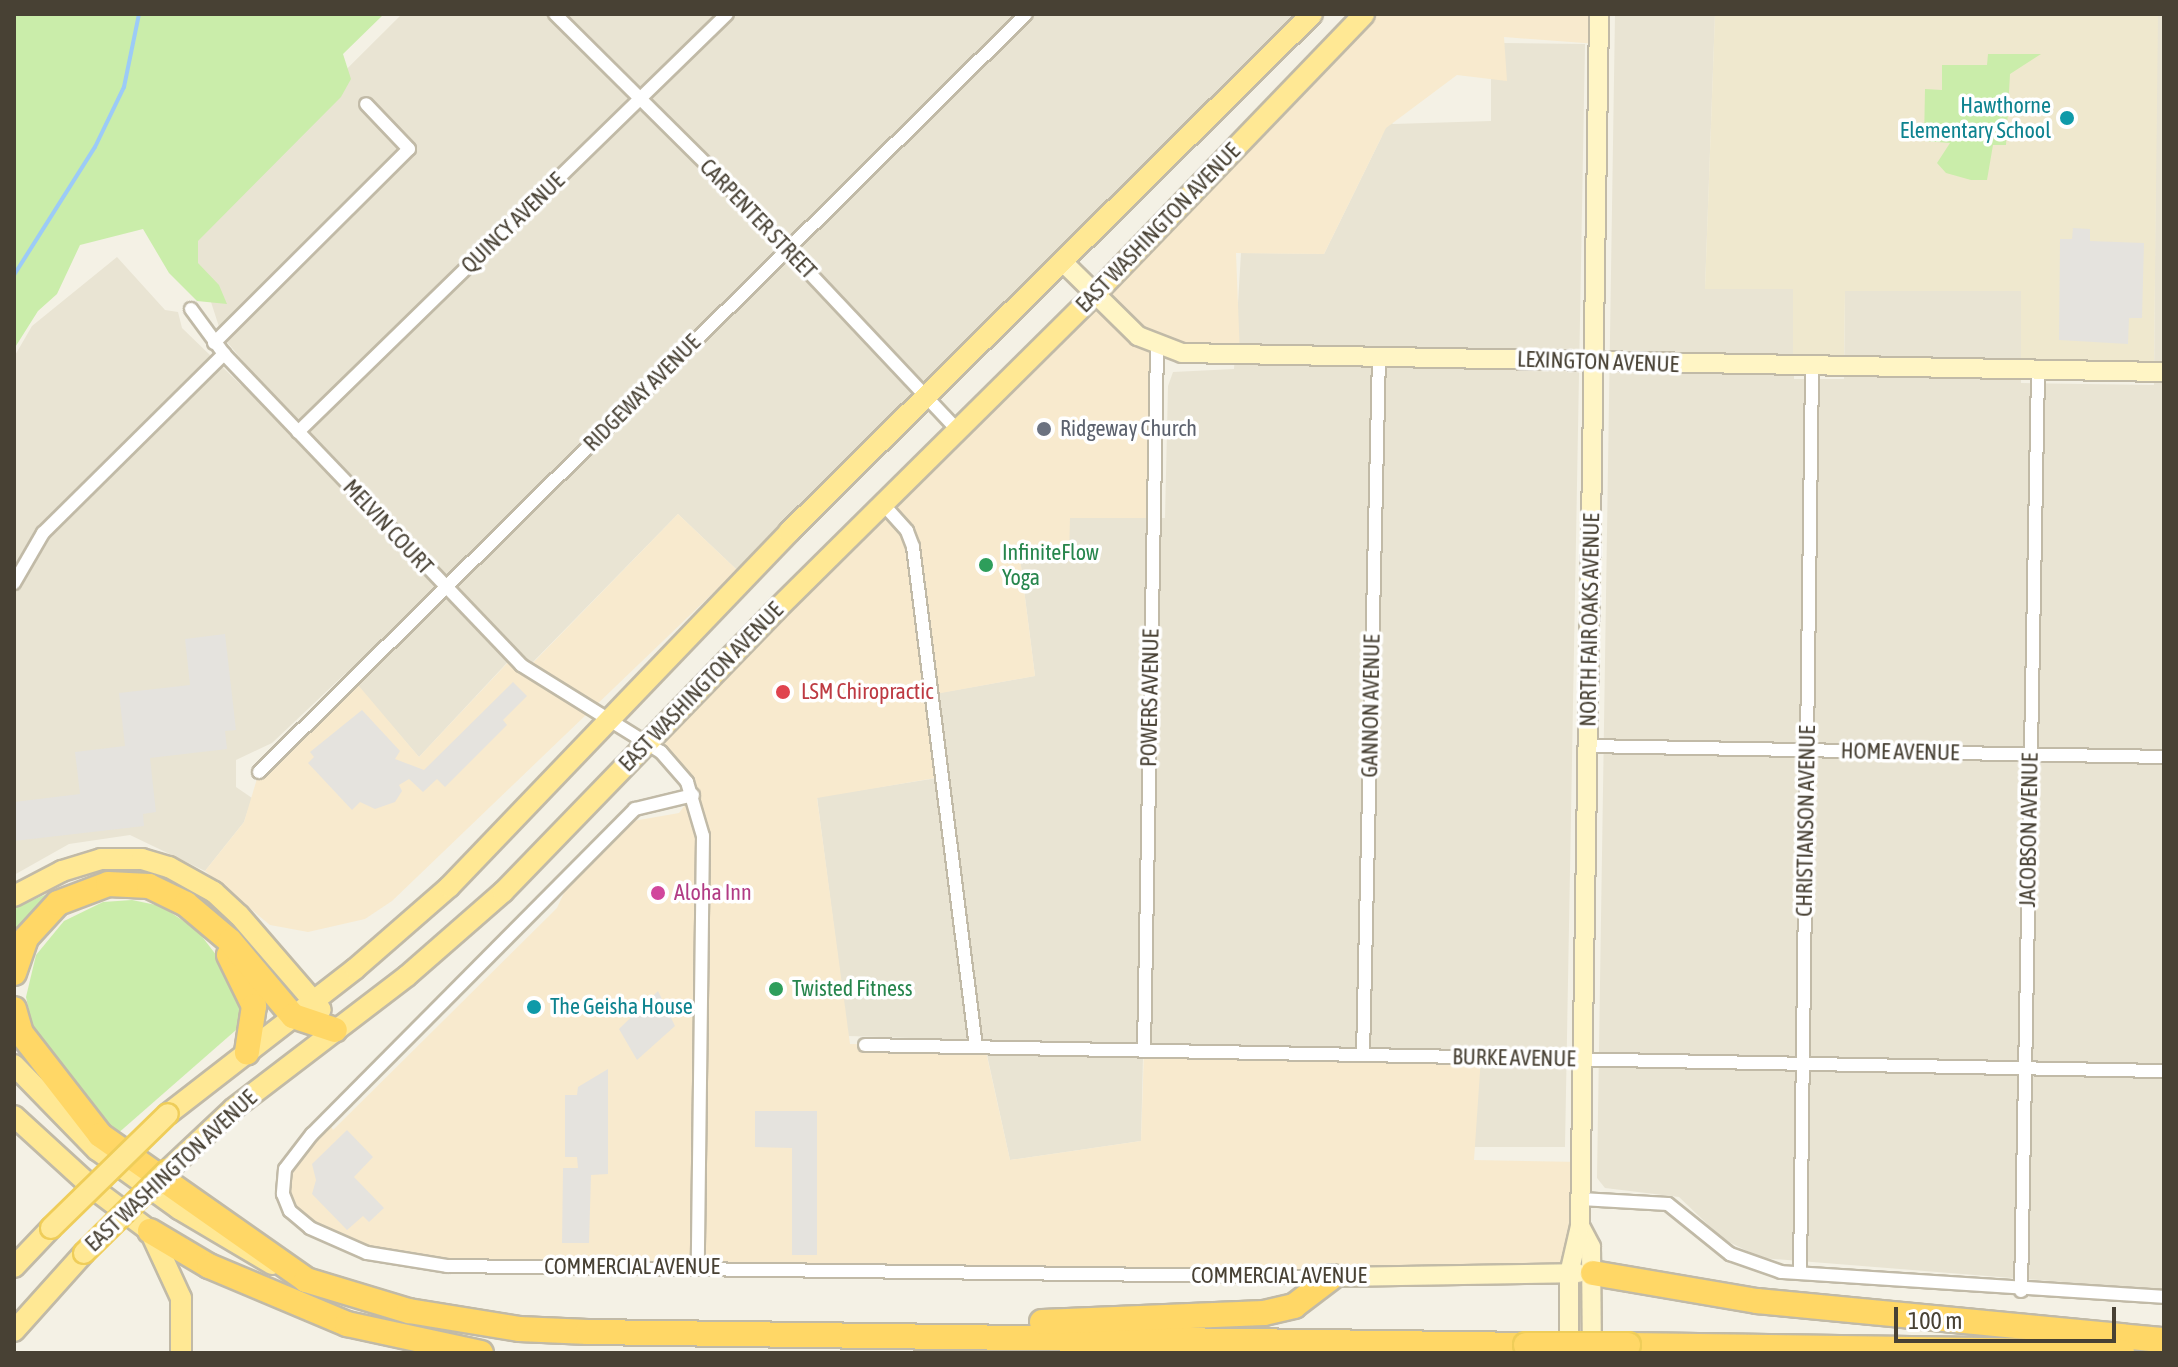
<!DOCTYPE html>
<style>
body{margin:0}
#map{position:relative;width:2178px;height:1367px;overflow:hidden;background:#f4f1e5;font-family:"Asap Condensed",sans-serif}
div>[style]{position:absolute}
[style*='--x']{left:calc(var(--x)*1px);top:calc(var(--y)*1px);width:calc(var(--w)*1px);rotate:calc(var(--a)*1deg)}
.residential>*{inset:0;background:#e9e4d3}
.commercial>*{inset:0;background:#f8eace}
.education>*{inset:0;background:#efe8ce}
.green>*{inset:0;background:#caedaa}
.parking>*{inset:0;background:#e5e3de}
.stream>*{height:4px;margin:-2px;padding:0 2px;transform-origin:2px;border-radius:2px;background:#9ccbf7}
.roads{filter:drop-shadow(2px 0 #c1baa7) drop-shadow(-2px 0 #c1baa7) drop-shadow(0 2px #c1baa7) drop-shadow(0 -2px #c1baa7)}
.street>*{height:12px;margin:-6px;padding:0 6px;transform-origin:6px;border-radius:6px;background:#fff}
.secondary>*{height:18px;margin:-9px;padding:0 9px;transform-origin:9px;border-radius:9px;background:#fff5c5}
.primary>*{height:20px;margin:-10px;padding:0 10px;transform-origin:10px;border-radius:10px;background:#ffe894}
.highway>*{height:24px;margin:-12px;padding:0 12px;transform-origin:12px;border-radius:12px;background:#ffd766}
.bridges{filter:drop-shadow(2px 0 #efcd59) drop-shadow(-2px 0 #efcd59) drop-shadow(0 2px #efcd59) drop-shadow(0 -2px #efcd59)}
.primary-bridge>*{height:20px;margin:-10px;padding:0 10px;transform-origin:10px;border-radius:10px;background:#ffe894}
.highway-bridge>*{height:24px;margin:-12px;padding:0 12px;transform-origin:12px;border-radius:12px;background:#ffd766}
.dots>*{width:22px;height:22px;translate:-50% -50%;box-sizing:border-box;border:4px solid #fff;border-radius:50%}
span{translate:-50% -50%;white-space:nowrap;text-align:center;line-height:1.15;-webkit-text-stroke:7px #fff;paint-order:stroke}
.culture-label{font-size:22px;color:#0d838f}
.right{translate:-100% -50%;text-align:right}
.left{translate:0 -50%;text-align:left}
.street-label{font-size:22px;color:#484134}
.worship-label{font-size:22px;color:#5b616d}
.leisure-label{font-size:22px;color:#27864d}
.health-label{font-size:22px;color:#be3a42}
.hotel-label{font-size:22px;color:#b23c85}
.frame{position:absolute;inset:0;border:16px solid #484134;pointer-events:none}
.scale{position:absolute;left:1894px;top:1307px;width:222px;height:36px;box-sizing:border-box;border:4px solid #484134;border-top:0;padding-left:10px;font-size:24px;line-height:28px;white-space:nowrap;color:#484134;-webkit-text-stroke:6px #fff;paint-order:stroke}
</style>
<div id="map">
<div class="residential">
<div style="clip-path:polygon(402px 14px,1295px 14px,737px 570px,678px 514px,532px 663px,518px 651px,419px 757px,346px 673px,272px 743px,236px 760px,236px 787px,252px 798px,244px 822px,205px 871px,130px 835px,69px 844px,14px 875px,14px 357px,32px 326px,117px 257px,165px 310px,178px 312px,182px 328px,241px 385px,252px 372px,222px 336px,211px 302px,166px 249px)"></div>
<div style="clip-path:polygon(1615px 14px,1715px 14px,1705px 289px,1794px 289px,1794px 379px,1844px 379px,1845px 290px,2021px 291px,2021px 383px,2154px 385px,2157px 14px,2164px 14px,2164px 1290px,1761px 1258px,1723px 1239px,1679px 1197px,1605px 1188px,1597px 1178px)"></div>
<div style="clip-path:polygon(1501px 43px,1585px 44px,1565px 1147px,1470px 1147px,1470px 1050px,1115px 1043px,1115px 1057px,1143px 1057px,1141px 1141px,1010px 1160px,987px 1055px,1006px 1055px,1005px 1041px,848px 1036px,817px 797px,950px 776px,939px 693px,1035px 676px,1020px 558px,1070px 518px,1165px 518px,1168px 386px,1173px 372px,1234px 369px,1241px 253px,1324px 254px,1382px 136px,1325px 76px,1333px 68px,1393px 124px,1491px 121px,1491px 72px)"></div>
</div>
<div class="commercial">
<div style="clip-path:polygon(1364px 14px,1599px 14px,1598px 44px,1504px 37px,1507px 81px,1457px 75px,1386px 128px,1324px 254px,1236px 253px,1240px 356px,1158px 345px,1154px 518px,1070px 518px,1069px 558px,1020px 558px,1035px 676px,930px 695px,941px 777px,817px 798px,850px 1044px,985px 1047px,1010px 1160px,1141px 1141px,1144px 1050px,1481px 1057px,1474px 1160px,1581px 1162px,1569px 1274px,447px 1266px,367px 1253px,290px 1211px,285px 1169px,327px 1119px,333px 1130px,557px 908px,567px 886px,633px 821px,679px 813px,693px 794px,647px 743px)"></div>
<div style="clip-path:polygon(678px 514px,737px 570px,392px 901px,365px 919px,308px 932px,270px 925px,205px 871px,244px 822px,259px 772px,353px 679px,419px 757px,513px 657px,527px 669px)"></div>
</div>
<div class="education">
<div style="clip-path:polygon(1715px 14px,2158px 14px,2154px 364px,2021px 361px,2021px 291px,1845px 291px,1844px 357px,1793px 357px,1793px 289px,1705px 289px)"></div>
</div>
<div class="green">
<div style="clip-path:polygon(14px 14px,384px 14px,343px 54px,351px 79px,341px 97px,198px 241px,198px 263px,219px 285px,227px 304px,197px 301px,169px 273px,143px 229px,80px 245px,57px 294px,38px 311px,14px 349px)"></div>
<div style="clip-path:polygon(1988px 54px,2041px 54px,2010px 74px,2006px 145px,1993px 145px,1987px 180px,1971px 180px,1946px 173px,1937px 163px,1950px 143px,1924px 141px,1925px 89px,1942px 90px,1942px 65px,1987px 65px)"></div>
<div style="clip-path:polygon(103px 870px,152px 871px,198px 888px,244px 928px,291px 988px,287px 991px,240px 930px,209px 900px,151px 875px,119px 873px,73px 883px,36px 907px,14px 939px,14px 908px)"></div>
<div style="clip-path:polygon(132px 900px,161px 906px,197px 930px,233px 977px,242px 995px,244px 1023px,116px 1135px,35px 1039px,26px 997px,36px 955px,64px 921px,103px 902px)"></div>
</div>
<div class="parking">
<div style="clip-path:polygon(2073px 228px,2090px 229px,2090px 241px,2144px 243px,2142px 318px,2129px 318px,2128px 344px,2059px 340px,2060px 239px,2072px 239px)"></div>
<div style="clip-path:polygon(225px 634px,236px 730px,225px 731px,227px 749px,150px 758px,156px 812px,143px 814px,144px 826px,14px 841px,14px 802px,80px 794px,75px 752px,125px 746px,119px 693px,190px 685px,185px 639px)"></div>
<div style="clip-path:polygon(513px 682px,527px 696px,503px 720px,507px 725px,445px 787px,437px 779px,423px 792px,409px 779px,399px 785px,402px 791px,395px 802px,375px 809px,360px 802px,352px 810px,308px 763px,314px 757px,310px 752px,362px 710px,400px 751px,395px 759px,424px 770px)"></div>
<div style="clip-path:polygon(658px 991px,675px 1026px,637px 1060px,619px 1029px)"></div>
<div style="clip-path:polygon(608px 1069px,608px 1174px,591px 1175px,589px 1243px,562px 1243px,563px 1168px,578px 1168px,577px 1157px,565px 1157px,565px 1095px,577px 1095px,578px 1087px)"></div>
<div style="clip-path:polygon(755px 1111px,817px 1111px,817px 1255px,792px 1255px,792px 1148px,755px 1147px)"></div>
<div style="clip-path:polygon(347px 1130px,373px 1157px,354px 1177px,384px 1208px,369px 1222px,363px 1216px,347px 1230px,312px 1194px,316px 1180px,312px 1164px)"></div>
</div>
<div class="stream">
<div style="--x:14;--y:275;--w:151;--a:-57.7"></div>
<div style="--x:95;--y:147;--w:67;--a:-64.2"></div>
<div style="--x:124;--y:87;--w:75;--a:-78.4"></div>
</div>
<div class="roads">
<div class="street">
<div style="--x:555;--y:14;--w:235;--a:44.8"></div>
<div style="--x:722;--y:180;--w:342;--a:46.7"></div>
<div style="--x:191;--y:309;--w:56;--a:53.7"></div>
<div style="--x:224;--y:354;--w:430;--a:46.3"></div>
<div style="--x:521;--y:665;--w:165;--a:31.9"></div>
<div style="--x:661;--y:752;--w:40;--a:49"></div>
<div style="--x:687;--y:782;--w:56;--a:73.5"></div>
<div style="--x:703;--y:836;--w:430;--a:90.7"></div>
<div style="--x:214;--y:343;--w:275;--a:-44.9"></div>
<div style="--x:409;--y:149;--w:62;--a:-133.7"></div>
<div style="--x:298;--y:432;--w:599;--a:-44.26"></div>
<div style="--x:883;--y:504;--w:36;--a:48"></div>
<div style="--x:907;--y:531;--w:17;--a:69"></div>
<div style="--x:913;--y:547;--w:504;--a:82.82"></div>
<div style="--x:14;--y:583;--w:58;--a:-59.9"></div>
<div style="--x:43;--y:533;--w:255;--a:-44.7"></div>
<div style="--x:1587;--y:746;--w:577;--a:1.09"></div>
<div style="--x:259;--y:772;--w:1078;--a:-44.66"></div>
<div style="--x:693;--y:795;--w:60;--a:166.4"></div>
<div style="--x:635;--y:809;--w:458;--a:134.8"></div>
<div style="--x:312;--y:1134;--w:44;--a:127.6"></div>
<div style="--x:285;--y:1169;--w:25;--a:95"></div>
<div style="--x:283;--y:1194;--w:18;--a:68"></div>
<div style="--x:290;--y:1211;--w:26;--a:40"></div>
<div style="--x:310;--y:1228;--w:62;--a:23.7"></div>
<div style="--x:367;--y:1253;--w:81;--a:9.2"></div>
<div style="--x:447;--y:1266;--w:880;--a:0.72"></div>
<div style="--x:865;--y:1045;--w:1299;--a:1.15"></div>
<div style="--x:1144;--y:1050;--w:705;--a:-88.94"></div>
<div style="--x:1363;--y:1055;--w:698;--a:-88.69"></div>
<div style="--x:1581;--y:1199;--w:87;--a:3.3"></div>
<div style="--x:1668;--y:1204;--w:80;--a:38.9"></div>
<div style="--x:1730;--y:1254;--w:54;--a:19.4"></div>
<div style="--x:1781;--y:1272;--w:384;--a:3.7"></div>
<div style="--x:1800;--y:1273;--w:905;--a:-89.24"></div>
<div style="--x:2021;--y:1291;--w:922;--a:-88.94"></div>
</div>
<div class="secondary">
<div style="--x:1064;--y:263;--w:104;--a:44.6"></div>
<div style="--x:1138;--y:336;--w:47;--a:21.1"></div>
<div style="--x:1182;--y:353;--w:982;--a:1.11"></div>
<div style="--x:1580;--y:1226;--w:24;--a:62"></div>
<div style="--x:1591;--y:1247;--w:106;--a:89.5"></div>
<div style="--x:1332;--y:1277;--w:246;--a:-0.9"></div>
<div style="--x:1569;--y:1353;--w:79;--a:-90"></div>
<div style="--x:1569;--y:1274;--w:49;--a:-77.1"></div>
<div style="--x:1580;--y:1226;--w:1212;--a:-89.1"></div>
</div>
<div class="primary">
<div style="--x:14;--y:896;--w:54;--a:-27.5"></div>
<div style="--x:62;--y:871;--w:41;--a:-17.1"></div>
<div style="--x:101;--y:859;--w:41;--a:0"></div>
<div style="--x:142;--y:859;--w:28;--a:17"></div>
<div style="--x:169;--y:867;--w:51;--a:29.1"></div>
<div style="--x:214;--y:892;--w:34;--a:43"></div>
<div style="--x:239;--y:915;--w:125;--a:49.2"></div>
<div style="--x:14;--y:1065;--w:119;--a:45.7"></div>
<div style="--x:97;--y:1150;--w:101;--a:35.7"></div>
<div style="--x:179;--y:1209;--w:108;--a:30.6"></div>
<div style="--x:168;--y:1114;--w:237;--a:-37.8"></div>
<div style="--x:355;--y:969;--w:125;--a:-41.1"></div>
<div style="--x:449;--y:887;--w:492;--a:-46.2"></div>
<div style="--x:789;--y:532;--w:736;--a:-44.72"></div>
<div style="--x:14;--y:1116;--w:108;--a:42.4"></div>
<div style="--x:94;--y:1189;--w:70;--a:36.9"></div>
<div style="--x:150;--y:1231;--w:74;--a:65.2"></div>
<div style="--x:181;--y:1298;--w:55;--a:90"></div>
<div style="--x:167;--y:1171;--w:91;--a:-43.2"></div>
<div style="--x:233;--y:1109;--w:219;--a:-37.4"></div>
<div style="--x:407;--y:976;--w:128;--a:-41.2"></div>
<div style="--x:503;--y:892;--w:392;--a:-45.9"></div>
<div style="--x:776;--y:610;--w:449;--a:-44.7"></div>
<div style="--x:1095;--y:294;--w:388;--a:-46.1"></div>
<div style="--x:14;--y:1267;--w:54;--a:-46.5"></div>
<div style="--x:14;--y:1331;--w:105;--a:-48.1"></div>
</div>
<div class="highway">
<div style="--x:229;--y:955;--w:57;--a:63.9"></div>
<div style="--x:254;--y:1006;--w:47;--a:98.7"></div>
<div style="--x:14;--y:973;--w:37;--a:-71"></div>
<div style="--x:26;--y:938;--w:47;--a:-47.6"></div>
<div style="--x:58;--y:903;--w:53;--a:-20.8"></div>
<div style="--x:108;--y:884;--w:41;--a:2.8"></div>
<div style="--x:149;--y:886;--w:41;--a:25.9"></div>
<div style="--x:186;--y:904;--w:57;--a:40.1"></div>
<div style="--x:230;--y:941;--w:98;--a:50"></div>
<div style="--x:293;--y:1016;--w:44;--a:18.4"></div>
<div style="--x:14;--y:1009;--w:25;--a:74"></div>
<div style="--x:21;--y:1033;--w:129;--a:52.2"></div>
<div style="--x:100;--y:1135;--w:252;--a:35.1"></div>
<div style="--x:306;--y:1280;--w:108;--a:16.8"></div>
<div style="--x:409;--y:1311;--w:111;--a:9.3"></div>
<div style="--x:519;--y:1329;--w:69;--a:2.5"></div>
<div style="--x:588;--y:1332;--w:938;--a:0.79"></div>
<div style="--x:150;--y:1231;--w:69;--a:30.7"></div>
<div style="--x:209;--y:1266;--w:150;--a:22.8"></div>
<div style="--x:347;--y:1324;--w:137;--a:12.2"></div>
<div style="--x:1593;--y:1273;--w:166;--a:9.7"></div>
<div style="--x:1757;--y:1301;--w:409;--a:5.5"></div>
<div style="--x:1042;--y:1322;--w:222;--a:-2.3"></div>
<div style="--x:1264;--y:1313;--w:31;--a:-13"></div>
<div style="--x:1294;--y:1306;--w:48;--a:-37.3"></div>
<div style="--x:1628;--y:1345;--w:494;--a:0.8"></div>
</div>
</div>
<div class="bridges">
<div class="primary-bridge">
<div style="--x:51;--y:1228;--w:163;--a:-44.3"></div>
<div style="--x:84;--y:1253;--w:117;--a:-44.7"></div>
</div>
<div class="highway-bridge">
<div style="--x:1526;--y:1345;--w:102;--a:0"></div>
</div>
</div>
<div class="dots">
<div style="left:2067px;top:118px;background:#0f9aa8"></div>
<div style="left:1044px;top:429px;background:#6b7280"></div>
<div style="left:986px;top:565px;background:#2e9e5b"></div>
<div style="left:783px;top:692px;background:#e0444e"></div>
<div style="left:658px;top:893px;background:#d1479c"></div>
<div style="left:776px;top:989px;background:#2e9e5b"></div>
<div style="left:534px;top:1007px;background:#0f9aa8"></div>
</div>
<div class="culture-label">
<span class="right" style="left:2051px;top:118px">Hawthorne<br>Elementary School</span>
<span class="left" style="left:550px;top:1007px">The Geisha House</span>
</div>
<div class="street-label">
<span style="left:758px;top:219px;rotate:46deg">CARPENTER STREET</span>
<span style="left:513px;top:223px;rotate:-44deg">QUINCY AVENUE</span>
<span style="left:1158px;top:228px;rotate:-46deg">EAST WASHINGTON AVENUE</span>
<span style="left:1598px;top:362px;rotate:2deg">LEXINGTON AVENUE</span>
<span style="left:642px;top:393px;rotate:-45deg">RIDGEWAY AVENUE</span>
<span style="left:388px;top:527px;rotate:47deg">MELVIN COURT</span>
<span style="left:1590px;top:620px;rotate:-89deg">NORTH FAIR OAKS AVENUE</span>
<span style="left:701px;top:687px;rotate:-46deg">EAST WASHINGTON AVENUE</span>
<span style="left:1150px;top:698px;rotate:-89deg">POWERS AVENUE</span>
<span style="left:1371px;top:706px;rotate:-89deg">GANNON AVENUE</span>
<span style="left:1900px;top:752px;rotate:1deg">HOME AVENUE</span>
<span style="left:1806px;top:821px;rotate:-89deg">CHRISTIANSON AVENUE</span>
<span style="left:2029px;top:830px;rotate:-89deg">JACOBSON AVENUE</span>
<span style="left:1514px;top:1058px;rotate:1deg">BURKE AVENUE</span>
<span style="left:171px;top:1171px;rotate:-43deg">EAST WASHINGTON AVENUE</span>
<span style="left:632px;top:1267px">COMMERCIAL AVENUE</span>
<span style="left:1279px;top:1276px">COMMERCIAL AVENUE</span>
</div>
<div class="worship-label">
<span class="left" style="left:1060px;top:429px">Ridgeway Church</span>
</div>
<div class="leisure-label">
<span class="left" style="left:1002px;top:565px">InfiniteFlow<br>Yoga</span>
<span class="left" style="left:792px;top:989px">Twisted Fitness</span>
</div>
<div class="health-label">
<span class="left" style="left:801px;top:692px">LSM Chiropractic</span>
</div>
<div class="hotel-label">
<span class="left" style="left:674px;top:893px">Aloha Inn</span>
</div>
<div class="frame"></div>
<div class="scale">100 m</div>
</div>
